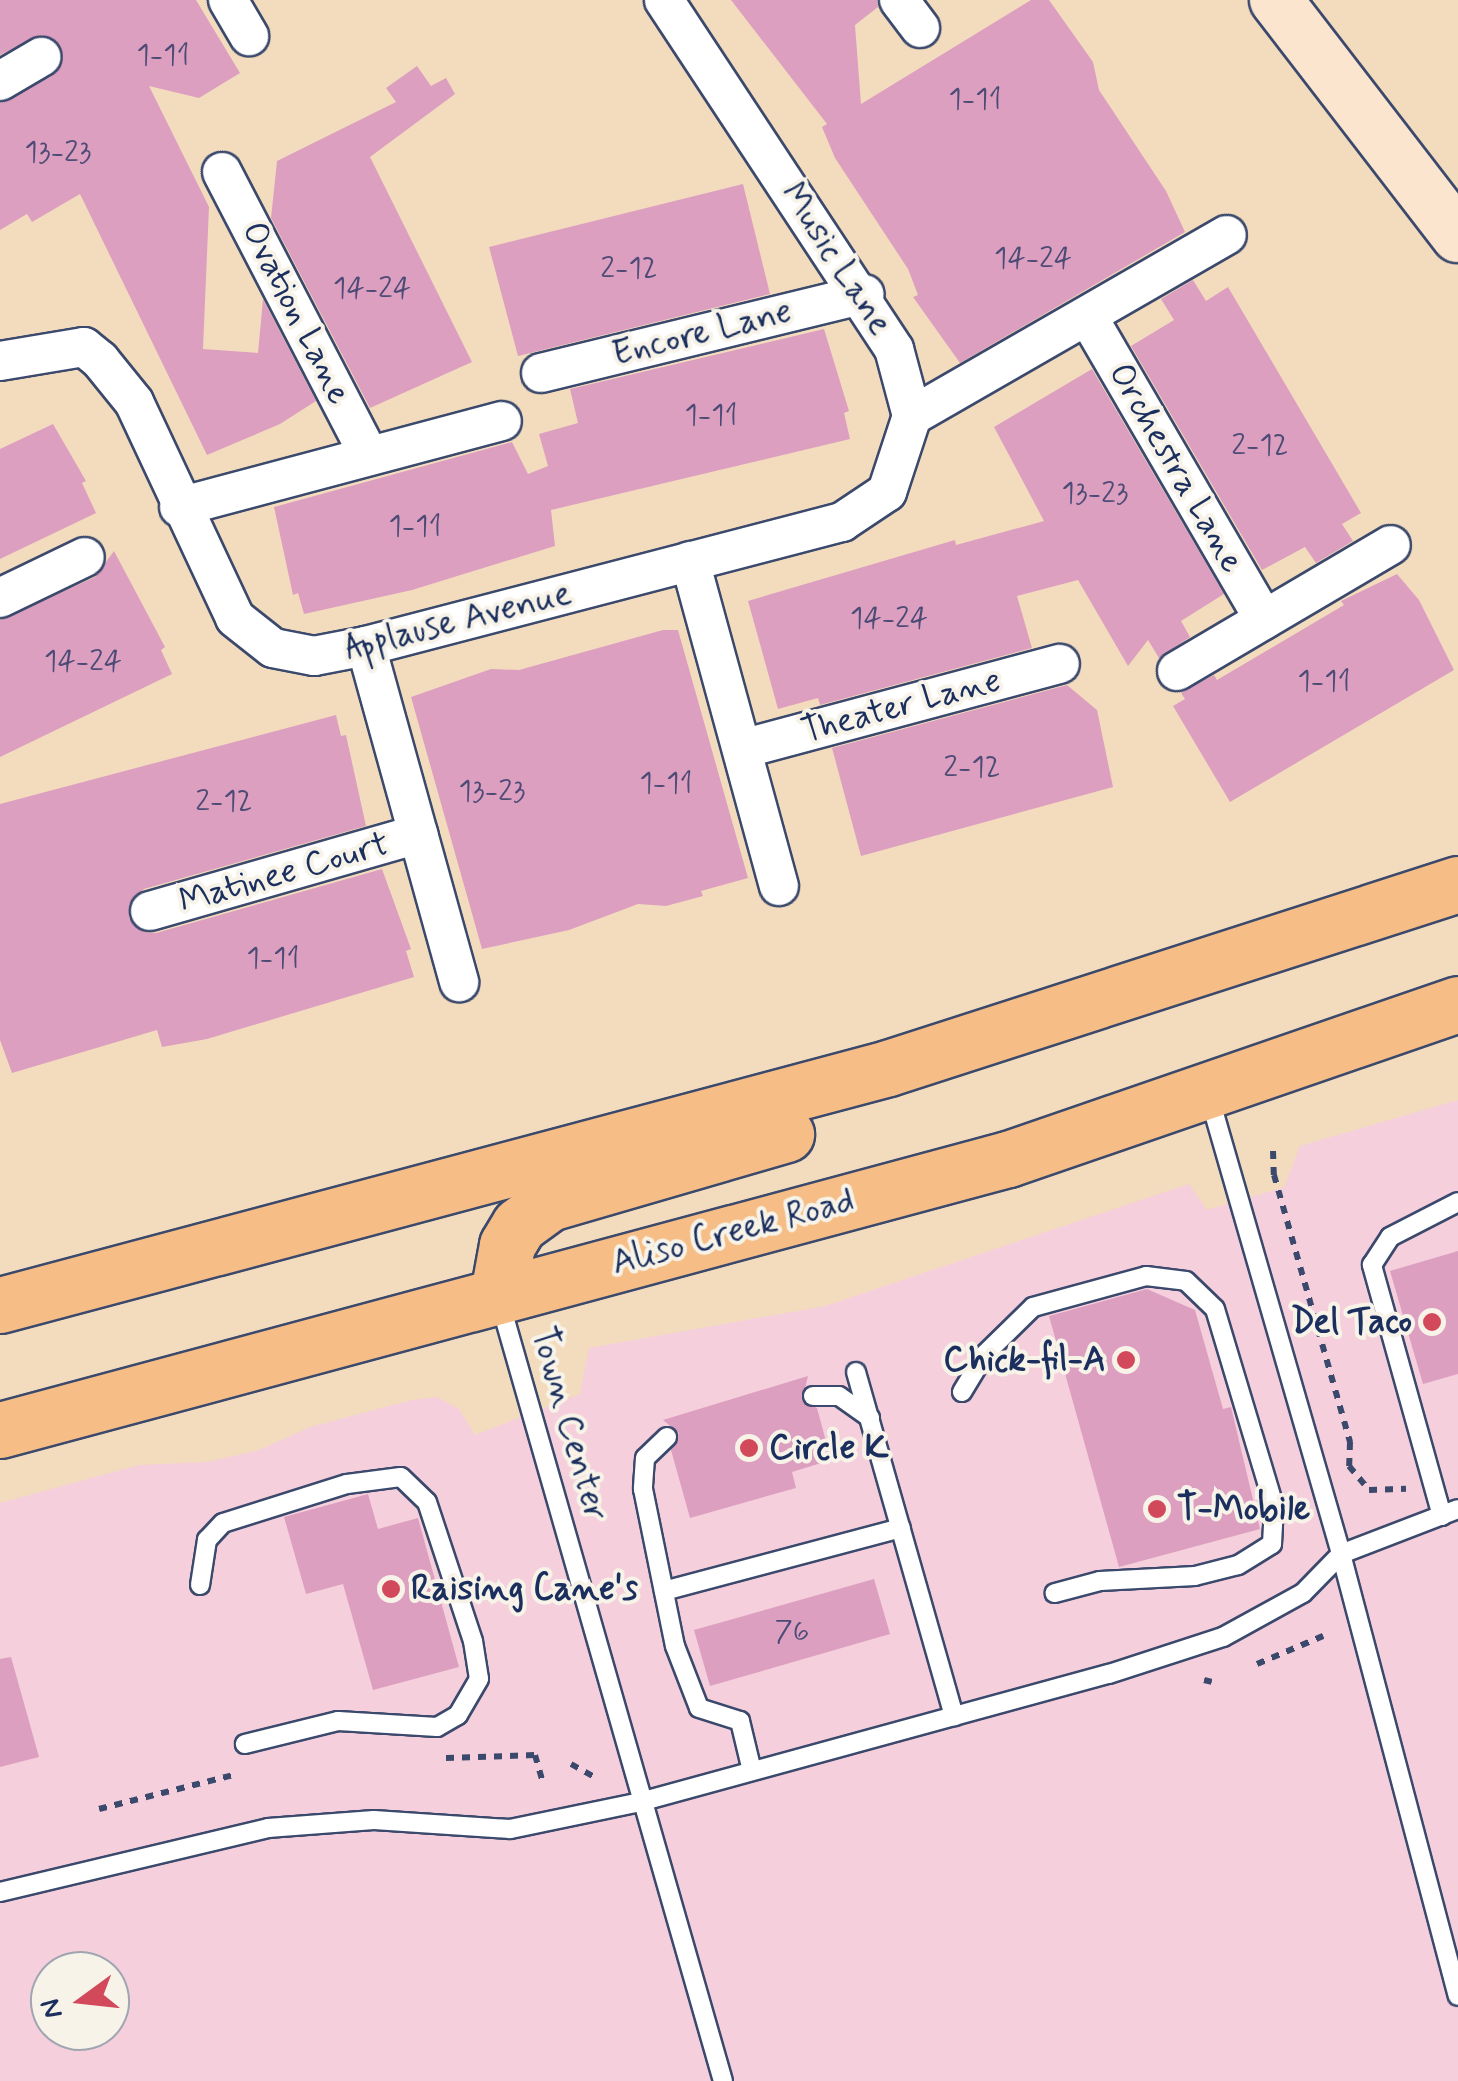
<!DOCTYPE html>
<style>
body{margin:0}
#map{position:relative;width:1458px;height:2081px;overflow:hidden;background:#f3dcbd;font-family:Mynerve,sans-serif}
div>[style]{position:absolute}
[style*='--x']{left:calc(var(--x)*1px);top:calc(var(--y)*1px);width:calc(var(--w)*1px);rotate:calc(var(--a)*1deg)}
.built>*{inset:0;background:#f5cfdb}
.building>*{inset:0;background:#dd9fc0}
.path>*{height:6px;margin-top:-3px;transform-origin:0;background:repeating-linear-gradient(90deg,#3b496c 0 8px,transparent 0 16px)}
.roads{filter:drop-shadow(2px 0 #3b496c) drop-shadow(-2px 0 #3b496c) drop-shadow(0 2px #3b496c) drop-shadow(0 -2px #3b496c)}
.lane>*{height:18px;margin:-9px;padding:0 9px;transform-origin:9px;border-radius:9px;background:#fff}
.street>*{height:38px;margin:-19px;padding:0 19px;transform-origin:19px;border-radius:19px;background:#fff}
.secondary>*{height:52px;margin:-26px;padding:0 26px;transform-origin:26px;border-radius:26px;background:#fbe5cf}
.primary>*{height:55px;margin:-27.5px;padding:0 27.5px;transform-origin:27.5px;border-radius:27.5px;background:#f6be86}
.dots>*{width:28px;height:28px;translate:-50% -50%;box-sizing:border-box;border:5px solid #f7f3e8;border-radius:50%}
span{translate:-50% -50%;white-space:nowrap;text-align:center;line-height:1.15;-webkit-text-stroke:8px #f7f3e8;paint-order:stroke}
.number-label{font-size:30px;color:#4c4b76}
.number-label span{-webkit-text-stroke-width:0}
.street-label{font-size:35px;color:#1b2f5e}
.poi-label{font-size:35px;color:#1b2f5e;font-weight:700}
.right{translate:-100% -50%;text-align:right}
.left{translate:0 -50%;text-align:left}
.north{position:absolute;left:30px;top:1951px;width:100px;height:100px;box-sizing:border-box;background:#f7f3e8;border:2px solid #9fa5b1;border-radius:50%;rotate:255deg;font-size:28px;font-weight:700;line-height:40px;text-align:center;color:#1b2f5e}
.north::after{content:'';display:block;margin:auto;width:35px;height:45px;background:#d1495b;clip-path:polygon(50% 0,100% 100%,50% 72%,0 100%)}
</style>
<div id="map">
<div class="built">
<div style="clip-path:polygon(evenodd,1458px 1100px,1458px 2081px,0 2081px,0 1503px,139px 1465px,207px 1462px,259px 1450px,310px 1427px,412px 1400px,437px 1397px,459px 1409px,475px 1435px,580px 1394px,589px 1348px,825px 1306px,1189px 1184px,1207px 1210px,1284px 1187px,1300px 1146px,1458px 1100px,50px 1971px,110px 1971px,110px 2031px,50px 2031px,50px 1971px)"></div>
</div>
<div class="building">
<div style="clip-path:polygon(0 0,196px 0,240px 73px,199px 98px,149px 86px,209px 207px,203px 349px,258px 353px,263px 299px,316px 401px,280px 424px,207px 455px,80px 194px,32px 222px,27px 214px,0 230px,0 103px,52px 76px,63px 58px,60px 45px,42px 35px,0 55px)"></div>
<div style="clip-path:polygon(731px 0,877px 0,878px 7px,855px 25px,861px 104px,1031px 0,1049px 0,1093px 62px,1099px 90px,1166px 191px,1185px 232px,960px 363px,913px 297px,918px 295px,908px 269px,835px 158px,822px 127px,827px 124px)"></div>
<div style="clip-path:polygon(417px 66px,431px 86px,446px 78px,455px 94px,370px 157px,472px 362px,370px 408px,271px 218px,277px 161px,396px 102px,386px 88px)"></div>
<div style="clip-path:polygon(743px 184px,770px 294px,518px 356px,489px 247px)"></div>
<div style="clip-path:polygon(1193px 280px,1206px 301px,1228px 287px,1361px 513px,1342px 524px,1353px 541px,1316px 563px,1305px 547px,1262px 570px,1131px 346px,1174px 320px,1161px 299px)"></div>
<div style="clip-path:polygon(824px 329px,849px 411px,844px 413px,850px 439px,551px 510px,555px 546px,412px 590px,304px 614px,298px 593px,293px 595px,274px 507px,512px 442px,528px 474px,548px 466px,539px 434px,578px 423px,570px 389px)"></div>
<div style="clip-path:polygon(1092px 369px,1224px 594px,1181px 621px,1190px 637px,1159px 658px,1148px 640px,1128px 666px,1078px 580px,1017px 596px,1032px 648px,820px 705px,818px 698px,778px 709px,748px 601px,955px 540px,956px 545px,1044px 521px,994px 427px)"></div>
<div style="clip-path:polygon(53px 424px,86px 481px,82px 483px,96px 513px,0 559px,0 449px)"></div>
<div style="clip-path:polygon(114px 551px,165px 647px,161px 650px,172px 674px,0 757px,0 620px,95px 577px)"></div>
<div style="clip-path:polygon(1397px 574px,1419px 600px,1454px 670px,1230px 802px,1173px 706px,1185px 699px,1181px 693px,1214px 675px,1217px 680px,1344px 605px,1341px 601px)"></div>
<div style="clip-path:polygon(663px 630px,678px 630px,748px 878px,701px 891px,703px 896px,666px 906px,638px 904px,569px 930px,482px 949px,411px 697px,491px 669px,519px 670px)"></div>
<div style="clip-path:polygon(1067px 685px,1097px 710px,1113px 787px,861px 856px,832px 748px)"></div>
<div style="clip-path:polygon(336px 715px,341px 736px,346px 735px,366px 826px,144px 889px,129px 905px,129px 918px,144px 932px,156px 933px,382px 869px,411px 949px,406px 951px,414px 977px,207px 1039px,162px 1047px,157px 1030px,12px 1073px,0 1040px,0 804px)"></div>
<div style="clip-path:polygon(1458px 1251px,1458px 1374px,1423px 1384px,1390px 1271px)"></div>
<div style="clip-path:polygon(1147px 1289px,1195px 1310px,1223px 1409px,1231px 1407px,1260px 1529px,1119px 1567px,1049px 1316px)"></div>
<div style="clip-path:polygon(808px 1376px,802px 1401px,817px 1408px,831px 1460px,792px 1472px,796px 1488px,690px 1518px,671px 1450px,679px 1433px,663px 1420px)"></div>
<div style="clip-path:polygon(368px 1494px,378px 1529px,418px 1518px,459px 1667px,373px 1690px,343px 1584px,306px 1594px,284px 1517px)"></div>
<div style="clip-path:polygon(874px 1579px,890px 1634px,710px 1686px,694px 1630px)"></div>
<div style="clip-path:polygon(11px 1657px,39px 1757px,0 1767px,0 1659px)"></div>
</div>
<div class="path">
<div style="--x:1273;--y:1151;--w:24;--a:88"></div>
<div style="--x:1274;--y:1175;--w:278;--a:74.1"></div>
<div style="--x:1350;--y:1442;--w:24;--a:92"></div>
<div style="--x:1349;--y:1466;--w:31;--a:50"></div>
<div style="--x:1369;--y:1490;--w:37;--a:-2"></div>
<div style="--x:1257;--y:1664;--w:72;--a:-23"></div>
<div style="--x:1204;--y:1680;--w:8;--a:14"></div>
<div style="--x:446;--y:1758;--w:89;--a:-1.9"></div>
<div style="--x:535;--y:1755;--w:29;--a:74"></div>
<div style="--x:571;--y:1764;--w:29;--a:29"></div>
<div style="--x:99;--y:1809;--w:142;--a:-14.2"></div>
</div>
<div class="roads">
<div class="lane">
<div style="--x:1209;--y:1096;--w:477;--a:73.9"></div>
<div style="--x:1341;--y:1554;--w:457;--a:75.2"></div>
<div style="--x:499;--y:1299;--w:813;--a:74.02"></div>
<div style="--x:856;--y:1372;--w:358;--a:74.1"></div>
<div style="--x:962;--y:1392;--w:44;--a:-58.8"></div>
<div style="--x:985;--y:1354;--w:67;--a:-44.4"></div>
<div style="--x:1033;--y:1307;--w:117;--a:-15.3"></div>
<div style="--x:1146;--y:1276;--w:40;--a:7.1"></div>
<div style="--x:1186;--y:1281;--w:40;--a:44"></div>
<div style="--x:1215;--y:1309;--w:206;--a:73.3"></div>
<div style="--x:1274;--y:1506;--w:38;--a:93"></div>
<div style="--x:1272;--y:1544;--w:40;--a:148"></div>
<div style="--x:1238;--y:1565;--w:44;--a:165.7"></div>
<div style="--x:1195;--y:1576;--w:95;--a:177"></div>
<div style="--x:1100;--y:1581;--w:47;--a:165.1"></div>
<div style="--x:813;--y:1396;--w:26;--a:0"></div>
<div style="--x:839;--y:1396;--w:38;--a:35"></div>
<div style="--x:667;--y:1437;--w:30;--a:136"></div>
<div style="--x:645;--y:1458;--w:31;--a:94"></div>
<div style="--x:643;--y:1489;--w:160;--a:78.5"></div>
<div style="--x:675;--y:1646;--w:66;--a:68.8"></div>
<div style="--x:699;--y:1708;--w:43;--a:17.6"></div>
<div style="--x:740;--y:1721;--w:51;--a:76.5"></div>
<div style="--x:1442;--y:1516;--w:261;--a:-105.6"></div>
<div style="--x:1372;--y:1265;--w:33;--a:-57"></div>
<div style="--x:1390;--y:1237;--w:76;--a:-27.2"></div>
<div style="--x:200;--y:1585;--w:46;--a:-81.2"></div>
<div style="--x:207;--y:1540;--w:23;--a:-47"></div>
<div style="--x:223;--y:1523;--w:130;--a:-17.5"></div>
<div style="--x:347;--y:1484;--w:54;--a:-7.4"></div>
<div style="--x:401;--y:1477;--w:36;--a:44"></div>
<div style="--x:427;--y:1502;--w:146;--a:71.7"></div>
<div style="--x:473;--y:1641;--w:38;--a:81"></div>
<div style="--x:479;--y:1679;--w:42;--a:120.3"></div>
<div style="--x:458;--y:1715;--w:24;--a:150"></div>
<div style="--x:437;--y:1727;--w:99;--a:-176.5"></div>
<div style="--x:338;--y:1721;--w:96;--a:166.1"></div>
<div style="--x:664;--y:1591;--w:245;--a:-14.9"></div>
<div style="--x:0;--y:1892;--w:276;--a:-13.4"></div>
<div style="--x:268;--y:1828;--w:106;--a:-4.3"></div>
<div style="--x:374;--y:1820;--w:136;--a:3.8"></div>
<div style="--x:510;--y:1829;--w:133;--a:-11.7"></div>
<div style="--x:640;--y:1802;--w:486;--a:-15.3"></div>
<div style="--x:1109;--y:1674;--w:120;--a:-18"></div>
<div style="--x:1223;--y:1637;--w:91;--a:-28.8"></div>
<div style="--x:1303;--y:1593;--w:54;--a:-45.7"></div>
<div style="--x:1341;--y:1554;--w:125;--a:-21"></div>
</div>
<div class="street">
<div style="--x:228;--y:0;--w:42;--a:59.7"></div>
<div style="--x:899;--y:0;--w:35;--a:53"></div>
<div style="--x:0;--y:81;--w:48;--a:-30.3"></div>
<div style="--x:222;--y:172;--w:319;--a:62.6"></div>
<div style="--x:1088;--y:317;--w:350;--a:59.8"></div>
<div style="--x:0;--y:361;--w:85;--a:-9.5"></div>
<div style="--x:84;--y:347;--w:21;--a:39"></div>
<div style="--x:100;--y:360;--w:54;--a:51"></div>
<div style="--x:134;--y:402;--w:238;--a:64.9"></div>
<div style="--x:235;--y:618;--w:48;--a:38.3"></div>
<div style="--x:273;--y:648;--w:42;--a:11"></div>
<div style="--x:314;--y:656;--w:53;--a:-10.9"></div>
<div style="--x:366;--y:646;--w:492;--a:-14.6"></div>
<div style="--x:842;--y:522;--w:54;--a:-33.7"></div>
<div style="--x:887;--y:492;--w:80;--a:-71.8"></div>
<div style="--x:912;--y:416;--w:69;--a:-105"></div>
<div style="--x:894;--y:349;--w:418;--a:-123.4"></div>
<div style="--x:541;--y:373;--w:333;--a:-13.7"></div>
<div style="--x:912;--y:416;--w:363;--a:-29.9"></div>
<div style="--x:179;--y:507;--w:334;--a:-14.9"></div>
<div style="--x:690;--y:561;--w:337;--a:74.7"></div>
<div style="--x:0;--y:598;--w:94;--a:-25.8"></div>
<div style="--x:366;--y:646;--w:349;--a:74.5"></div>
<div style="--x:1177;--y:671;--w:248;--a:-30.5"></div>
<div style="--x:742;--y:749;--w:329;--a:-15"></div>
<div style="--x:150;--y:911;--w:279;--a:-16"></div>
</div>
<div class="secondary">
<div style="--x:1276;--y:0;--w:298;--a:52.4"></div>
</div>
<div class="primary">
<div style="--x:498;--y:1294;--w:50;--a:-79.6"></div>
<div style="--x:507;--y:1245;--w:23;--a:-59"></div>
<div style="--x:519;--y:1225;--w:37;--a:-36"></div>
<div style="--x:549;--y:1203;--w:247;--a:-16.2"></div>
<div style="--x:0;--y:1305;--w:919;--a:-14.94"></div>
<div style="--x:888;--y:1068;--w:599;--a:-17.89"></div>
<div style="--x:0;--y:1430;--w:1044;--a:-15.05"></div>
<div style="--x:1008;--y:1159;--w:476;--a:-19"></div>
</div>
</div>
<div class="dots">
<div style="left:1432px;top:1322px;background:#d1495b"></div>
<div style="left:1126px;top:1360px;background:#d1495b"></div>
<div style="left:749px;top:1448px;background:#d1495b"></div>
<div style="left:1157px;top:1509px;background:#d1495b"></div>
<div style="left:391px;top:1589px;background:#d1495b"></div>
</div>
<div class="number-label">
<span style="left:163px;top:56px">1-11</span>
<span style="left:975px;top:100px">1-11</span>
<span style="left:58px;top:153px">13-23</span>
<span style="left:1033px;top:259px">14-24</span>
<span style="left:629px;top:269px">2-12</span>
<span style="left:372px;top:289px">14-24</span>
<span style="left:711px;top:416px">1-11</span>
<span style="left:1260px;top:446px">2-12</span>
<span style="left:1095px;top:494px">13-23</span>
<span style="left:415px;top:527px">1-11</span>
<span style="left:889px;top:619px">14-24</span>
<span style="left:83px;top:662px">14-24</span>
<span style="left:1324px;top:682px">1-11</span>
<span style="left:972px;top:768px">2-12</span>
<span style="left:666px;top:784px">1-11</span>
<span style="left:492px;top:792px">13-23</span>
<span style="left:224px;top:802px">2-12</span>
<span style="left:273px;top:959px">1-11</span>
<span style="left:792px;top:1632px">76</span>
</div>
<div class="street-label">
<span style="left:836px;top:259px;rotate:57deg">Music Lane</span>
<span style="left:296px;top:313px;rotate:63deg">Ovation Lane</span>
<span style="left:702px;top:333px;rotate:-14deg">Encore Lane</span>
<span style="left:1176px;top:468px;rotate:60deg">Orchestra Lane</span>
<span style="left:458px;top:621px;rotate:-14deg">Applause Avenue</span>
<span style="left:901px;top:706px;rotate:-15deg">Theater Lane</span>
<span style="left:284px;top:873px;rotate:-16deg">Matinee Court</span>
<span style="left:733px;top:1232px;rotate:-15deg">Aliso Creek Road</span>
<span style="left:569px;top:1424px;rotate:74deg">Town Center</span>
</div>
<div class="poi-label">
<span class="right" style="left:1412px;top:1322px">Del Taco</span>
<span class="right" style="left:1106px;top:1360px">Chick-fil-A</span>
<span class="left" style="left:769px;top:1448px">Circle K</span>
<span class="left" style="left:1177px;top:1509px">T-Mobile</span>
<span class="left" style="left:411px;top:1589px">Raising Cane's</span>
</div>
<div class="north">N</div>
</div>
